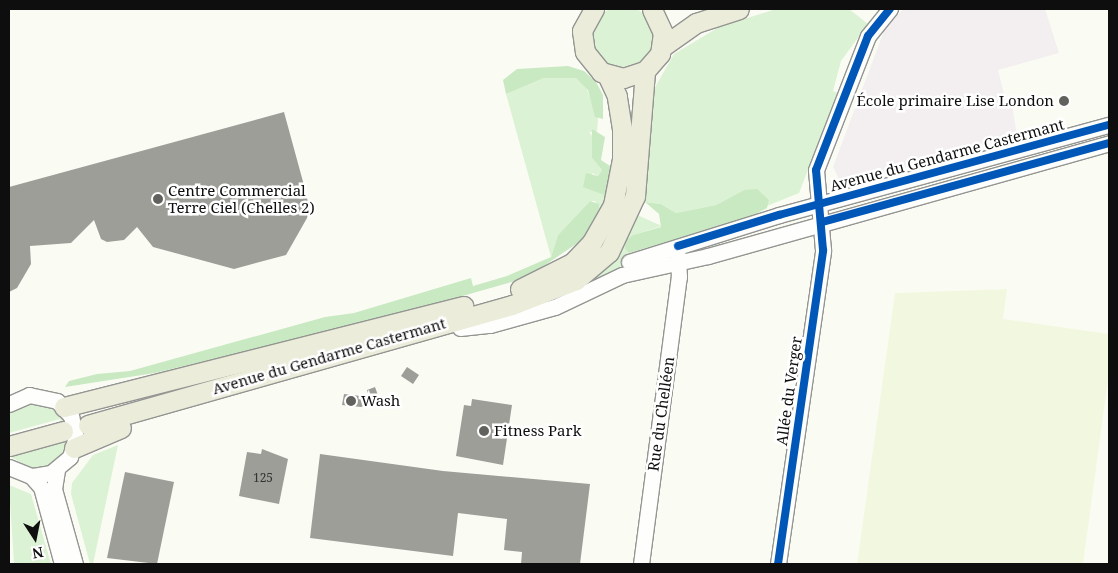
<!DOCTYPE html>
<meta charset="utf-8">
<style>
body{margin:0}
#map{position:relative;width:1118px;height:573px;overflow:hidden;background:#fafcf4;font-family:"Noto Serif",serif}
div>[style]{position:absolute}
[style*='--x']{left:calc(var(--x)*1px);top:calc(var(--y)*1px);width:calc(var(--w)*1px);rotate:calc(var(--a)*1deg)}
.industrial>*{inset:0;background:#f3eeef}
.farmland>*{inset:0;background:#f2f8e0}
.green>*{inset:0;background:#dcf2d4}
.round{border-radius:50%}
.forest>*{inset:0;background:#c9e9c2}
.building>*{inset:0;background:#9e9e99}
.roads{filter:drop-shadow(1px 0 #949592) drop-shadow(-1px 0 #949592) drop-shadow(0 1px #949592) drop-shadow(0 -1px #949592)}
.minor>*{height:15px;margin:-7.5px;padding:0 7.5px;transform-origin:7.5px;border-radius:7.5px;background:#fefffd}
.major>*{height:19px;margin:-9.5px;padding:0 9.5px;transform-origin:9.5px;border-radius:9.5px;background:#ebecda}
.cycleway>*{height:8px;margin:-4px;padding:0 4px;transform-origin:4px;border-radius:4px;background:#0057b8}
.dots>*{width:14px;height:14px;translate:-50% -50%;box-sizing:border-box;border:2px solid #fff;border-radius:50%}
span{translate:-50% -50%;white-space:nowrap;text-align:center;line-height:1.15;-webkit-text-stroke:5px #fff;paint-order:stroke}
.number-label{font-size:12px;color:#323231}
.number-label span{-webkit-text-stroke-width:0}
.poi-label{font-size:15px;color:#0e0e0e}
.right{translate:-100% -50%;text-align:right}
.left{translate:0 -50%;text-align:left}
.street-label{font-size:15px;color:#0e0e0e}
.frame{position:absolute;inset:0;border:10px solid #0e0e0e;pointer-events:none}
.north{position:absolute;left:10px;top:513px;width:50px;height:50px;-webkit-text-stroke:4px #fff;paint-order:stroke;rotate:169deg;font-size:14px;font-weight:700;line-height:20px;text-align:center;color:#0e0e0e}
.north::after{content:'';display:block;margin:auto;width:18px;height:22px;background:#0e0e0e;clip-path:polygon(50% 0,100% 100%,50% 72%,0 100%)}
</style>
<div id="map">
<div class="industrial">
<div style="clip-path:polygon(903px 9px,1045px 9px,1059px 53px,998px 70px,1007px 106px,1012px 105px,1017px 136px,842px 185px,833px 167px,884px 31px)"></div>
</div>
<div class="farmland">
<div style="clip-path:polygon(1007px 289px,1003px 319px,1109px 334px,1109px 373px,1083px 564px,857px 564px,895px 293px)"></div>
</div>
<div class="green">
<div class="round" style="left:591px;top:6px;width:64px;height:64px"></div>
<div style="clip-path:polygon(776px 9px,849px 9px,868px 24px,841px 61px,833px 91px,838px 93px,799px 193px,767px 206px,769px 200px,744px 190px,716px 205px,676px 213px,661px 204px,645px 202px,654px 89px,674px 54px,719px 27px)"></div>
<div style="clip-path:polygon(544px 78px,576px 78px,585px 84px,598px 119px,597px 132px,589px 132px,594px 138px,592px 158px,602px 170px,598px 176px,592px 173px,594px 188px,607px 196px,598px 220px,582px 240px,599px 209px,595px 201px,590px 201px,558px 235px,551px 257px,506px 94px)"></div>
<div style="clip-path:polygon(635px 214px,662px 226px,633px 235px,625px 249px,629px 253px,624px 257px,624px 270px,552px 300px,563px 294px)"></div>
<div style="clip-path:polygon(29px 402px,51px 405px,65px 418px,70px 434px,66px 451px,50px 466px,33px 469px,9px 456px,9px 445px,65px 436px,60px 419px,9px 433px,9px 414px)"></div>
<div style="clip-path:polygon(118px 445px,93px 564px,90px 564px,71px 494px,72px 483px,93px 455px)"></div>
<div style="clip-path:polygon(9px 485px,31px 494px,51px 564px,14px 564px)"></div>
</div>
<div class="forest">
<div style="clip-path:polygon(568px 66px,584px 71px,596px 82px,603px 95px,603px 119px,595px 117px,588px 90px,576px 78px,544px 78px,506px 94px,503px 80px,517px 69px)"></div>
<div style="clip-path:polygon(592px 129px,605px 137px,601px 160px,613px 168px,607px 196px,583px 187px,586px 173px,598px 176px,602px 170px,592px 158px)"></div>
<div style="clip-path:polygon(757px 189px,769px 200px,767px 208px,750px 217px,629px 253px,625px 249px,626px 241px,633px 235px,661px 227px,659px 214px,645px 202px,661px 204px,676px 213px,716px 205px,744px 190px)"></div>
<div style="clip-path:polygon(590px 201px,599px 204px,599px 209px,582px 240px,526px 278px,396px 315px,155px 373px,65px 387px,69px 381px,97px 374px,130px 371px,325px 317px,354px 313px,471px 278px,473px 286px,507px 276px,551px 257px,558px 235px)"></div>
</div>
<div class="building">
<div style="clip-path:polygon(284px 112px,311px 211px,286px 255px,234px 269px,153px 247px,137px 227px,124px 240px,107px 242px,101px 239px,94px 220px,71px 243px,30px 246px,31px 264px,17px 288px,9px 292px,9px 187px)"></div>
<div style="clip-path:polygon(407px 367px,419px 375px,413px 384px,401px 376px)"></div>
<div style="clip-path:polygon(375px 387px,379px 398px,385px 399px,361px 407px,342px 405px,344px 394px,369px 397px,367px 390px)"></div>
<div style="clip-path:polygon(472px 399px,512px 405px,503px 465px,456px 456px,464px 405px,471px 406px)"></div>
<div style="clip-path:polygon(262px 449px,288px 459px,279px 504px,239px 496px,247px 452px,261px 454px)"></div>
<div style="clip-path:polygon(320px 454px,443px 471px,590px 484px,580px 564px,521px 564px,522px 552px,504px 550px,507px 519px,458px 513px,453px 556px,310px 538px)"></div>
<div style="clip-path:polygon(125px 472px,174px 482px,157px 564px,107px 558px)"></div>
</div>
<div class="roads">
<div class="minor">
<div style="--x:629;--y:262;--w:157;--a:-17.4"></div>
<div style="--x:779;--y:215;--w:342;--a:-15.3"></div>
<div style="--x:460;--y:328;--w:30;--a:-6"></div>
<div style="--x:490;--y:325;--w:67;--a:-15.5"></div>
<div style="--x:555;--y:307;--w:74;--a:-25.5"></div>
<div style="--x:622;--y:275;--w:88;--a:-12.5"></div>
<div style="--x:708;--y:256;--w:417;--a:-15.7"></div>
<div style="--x:9;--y:404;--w:22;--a:-24"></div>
<div style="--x:29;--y:395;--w:29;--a:12"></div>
<div style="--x:57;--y:401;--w:21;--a:47"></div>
<div style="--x:71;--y:416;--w:22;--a:77"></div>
<div style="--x:76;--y:437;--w:21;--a:107"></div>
<div style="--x:70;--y:457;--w:25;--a:140"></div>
<div style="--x:51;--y:473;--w:20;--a:171"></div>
<div style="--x:31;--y:476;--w:24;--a:-158"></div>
<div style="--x:57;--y:470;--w:19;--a:99"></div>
<div style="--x:54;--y:489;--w:78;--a:74.4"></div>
<div style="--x:31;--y:476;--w:15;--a:48"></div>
<div style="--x:41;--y:487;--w:80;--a:74.7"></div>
<div style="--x:641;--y:564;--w:290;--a:-82.5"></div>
<div style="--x:679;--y:277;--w:22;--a:-93"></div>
<div style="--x:778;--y:564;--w:317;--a:-81.8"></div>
<div style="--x:823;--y:250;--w:80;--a:-95"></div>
<div style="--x:816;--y:170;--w:144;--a:-68.8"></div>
<div style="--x:868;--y:36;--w:35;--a:-51"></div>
</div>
<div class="major">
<div style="--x:594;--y:9;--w:25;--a:119"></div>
<div style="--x:582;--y:31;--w:21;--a:82"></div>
<div style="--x:585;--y:52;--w:26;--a:51"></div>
<div style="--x:601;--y:72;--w:23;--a:15"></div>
<div style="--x:623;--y:78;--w:23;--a:-18"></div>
<div style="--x:645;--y:71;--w:23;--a:-49"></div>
<div style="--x:660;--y:54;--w:21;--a:-82"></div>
<div style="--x:663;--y:33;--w:26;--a:-115"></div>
<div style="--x:662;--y:47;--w:42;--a:-35.2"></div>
<div style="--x:696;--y:23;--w:45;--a:-18"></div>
<div style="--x:520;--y:289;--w:58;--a:-26.6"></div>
<div style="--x:572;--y:263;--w:29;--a:-46"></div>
<div style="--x:592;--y:242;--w:43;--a:-60.4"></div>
<div style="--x:613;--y:205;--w:47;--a:-78.9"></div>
<div style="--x:622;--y:159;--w:30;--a:-90"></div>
<div style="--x:622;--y:129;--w:33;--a:-99"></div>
<div style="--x:617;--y:96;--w:23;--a:-115"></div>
<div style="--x:64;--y:407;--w:412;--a:-14.2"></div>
<div style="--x:88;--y:425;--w:441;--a:-15.8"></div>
<div style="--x:512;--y:305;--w:69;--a:-21.3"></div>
<div style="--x:576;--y:280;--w:43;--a:-40.3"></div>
<div style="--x:609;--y:252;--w:62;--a:-65.1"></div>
<div style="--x:635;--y:196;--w:125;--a:-85.4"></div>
<div style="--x:9;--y:446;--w:56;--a:-15.5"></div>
<div style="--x:74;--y:448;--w:51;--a:-23.1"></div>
</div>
</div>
<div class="cycleway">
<div style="--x:822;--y:222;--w:298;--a:-15.4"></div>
<div style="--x:678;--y:246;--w:106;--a:-17.1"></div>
<div style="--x:779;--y:215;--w:342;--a:-15.3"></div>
<div style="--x:778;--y:564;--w:317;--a:-81.8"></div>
<div style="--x:823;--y:250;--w:80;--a:-95"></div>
<div style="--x:816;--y:170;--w:144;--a:-68.8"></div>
<div style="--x:868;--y:36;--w:35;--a:-51"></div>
</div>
<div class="dots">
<div style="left:1064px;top:101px;background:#61615e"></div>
<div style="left:158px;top:199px;background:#61615e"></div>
<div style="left:351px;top:401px;background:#61615e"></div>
<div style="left:484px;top:431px;background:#61615e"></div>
</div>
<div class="number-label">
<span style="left:263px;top:478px">125</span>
</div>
<div class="poi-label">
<span class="right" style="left:1054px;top:101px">École primaire Lise London</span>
<span class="left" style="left:168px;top:199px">Centre Commercial<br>Terre Ciel (Chelles 2)</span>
<span class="left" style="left:361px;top:401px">Wash</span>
<span class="left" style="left:494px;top:431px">Fitness Park</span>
</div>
<div class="street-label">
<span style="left:947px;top:155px;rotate:-15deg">Avenue du Gendarme Castermant</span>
<span style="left:329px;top:356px;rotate:-16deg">Avenue du Gendarme Castermant</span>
<span style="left:789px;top:391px;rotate:-82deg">Allée du Verger</span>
<span style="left:661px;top:414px;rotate:-82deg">Rue du Chelléen</span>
</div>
<div class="frame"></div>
<div class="north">N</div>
</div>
